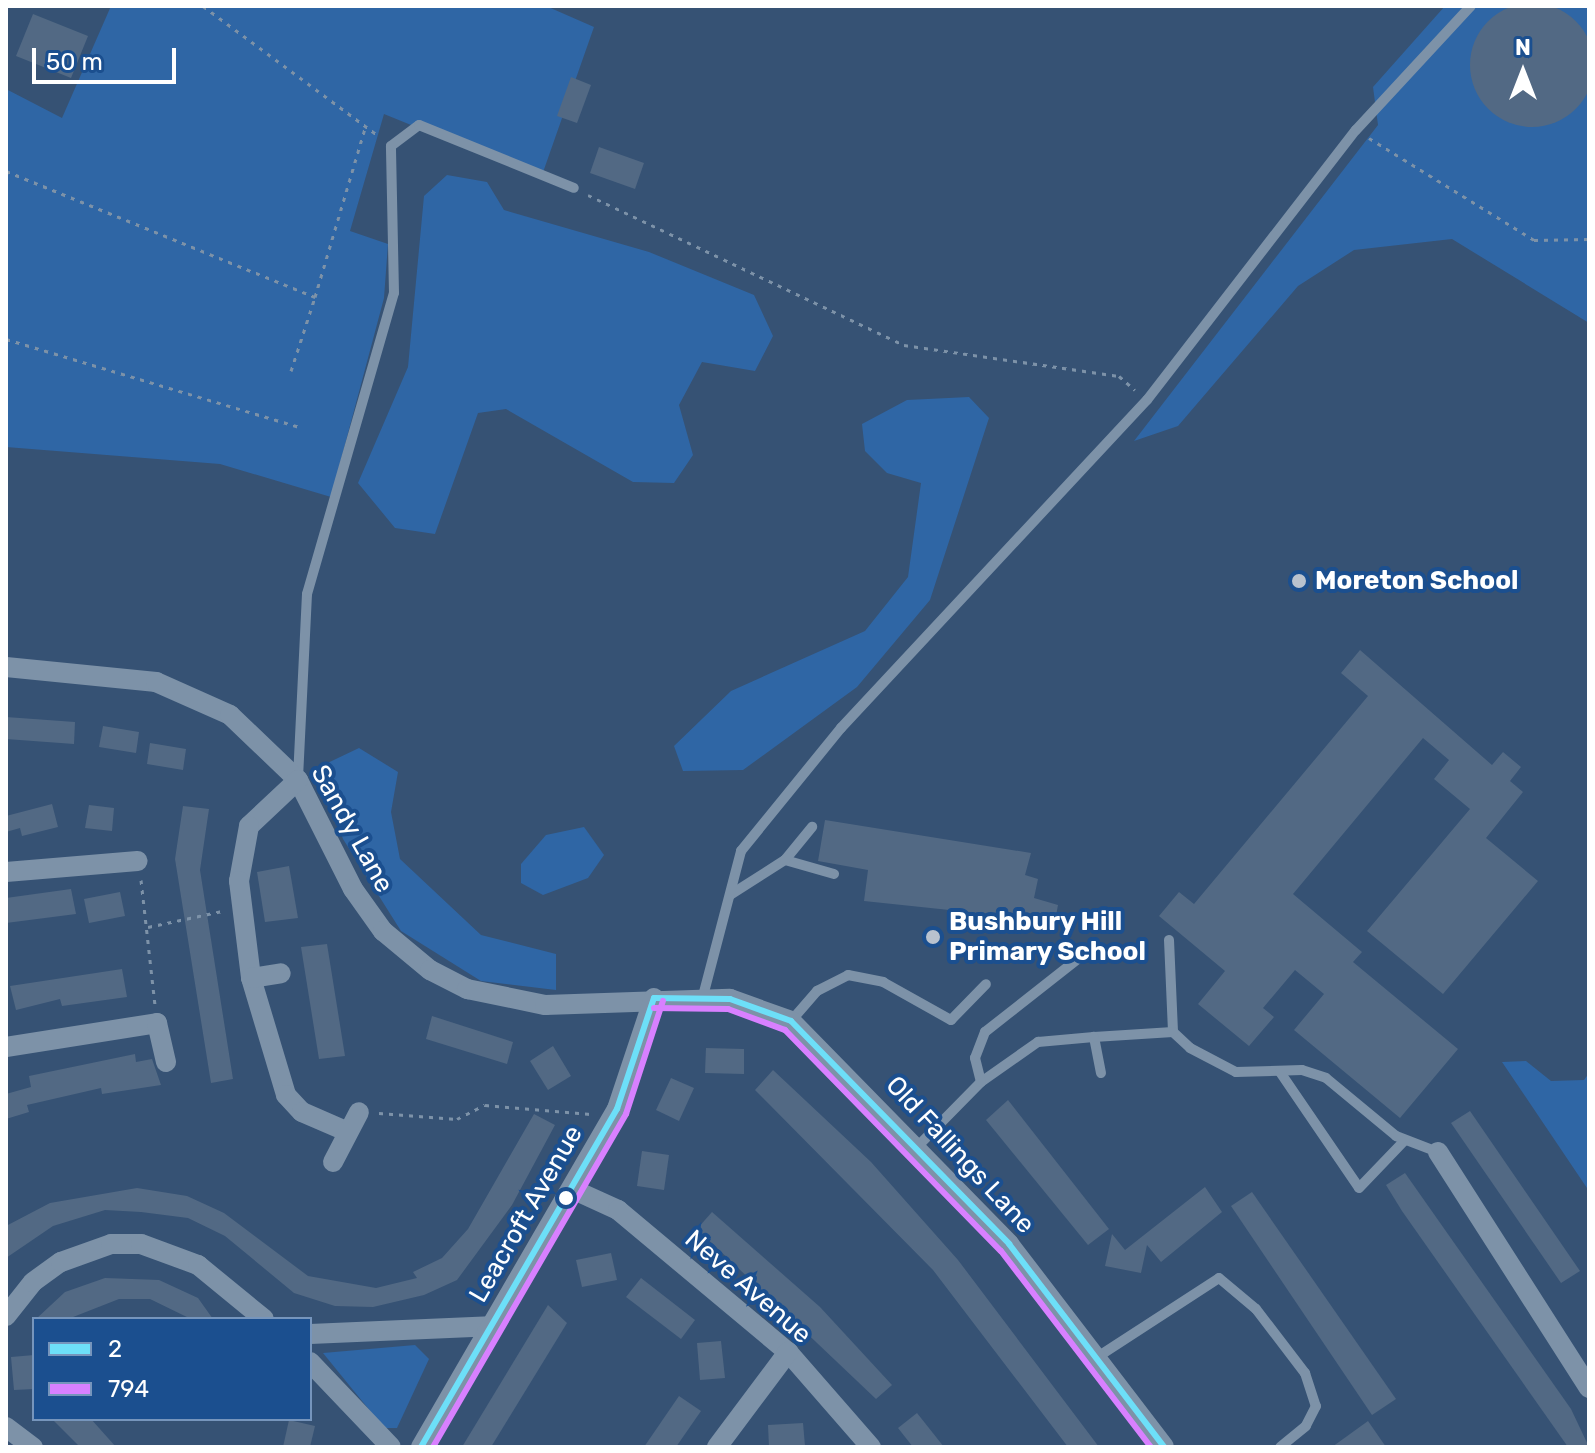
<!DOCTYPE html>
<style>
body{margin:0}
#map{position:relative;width:1595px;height:1453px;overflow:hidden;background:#365274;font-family:Rubik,sans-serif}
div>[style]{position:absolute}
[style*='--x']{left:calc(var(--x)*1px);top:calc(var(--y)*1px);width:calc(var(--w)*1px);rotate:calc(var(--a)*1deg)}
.green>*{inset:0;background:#2f66a5}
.building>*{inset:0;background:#526984}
.round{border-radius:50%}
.path>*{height:3px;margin-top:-1.5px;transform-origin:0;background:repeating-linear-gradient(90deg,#7d92a8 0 4px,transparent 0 10px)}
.service>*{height:10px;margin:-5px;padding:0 5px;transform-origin:5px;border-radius:5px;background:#7d92a8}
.minor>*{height:20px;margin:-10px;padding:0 10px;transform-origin:10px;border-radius:10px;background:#7d92a8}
.bus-1>*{height:6px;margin:-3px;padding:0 3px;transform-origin:3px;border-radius:3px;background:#6ddff8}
.bus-2>*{height:6px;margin:-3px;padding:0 3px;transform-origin:3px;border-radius:3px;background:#d880ff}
.dots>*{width:22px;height:22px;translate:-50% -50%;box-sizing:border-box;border:4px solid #1b4f8f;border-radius:50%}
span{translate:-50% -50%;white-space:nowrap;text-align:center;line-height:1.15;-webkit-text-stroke:8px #1b4f8f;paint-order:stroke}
.poi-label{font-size:26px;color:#fff;font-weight:700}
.left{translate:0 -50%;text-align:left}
.street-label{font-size:26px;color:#fff}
.frame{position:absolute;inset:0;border:8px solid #fff;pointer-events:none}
.legend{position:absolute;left:32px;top:1317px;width:280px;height:104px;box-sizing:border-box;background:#1b4f8f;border:2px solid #7695bc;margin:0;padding:10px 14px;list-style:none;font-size:24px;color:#fff}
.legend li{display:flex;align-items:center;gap:16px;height:40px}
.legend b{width:40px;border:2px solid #7695bc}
.north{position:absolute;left:1483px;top:32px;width:80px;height:80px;-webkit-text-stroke:6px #1b4f8f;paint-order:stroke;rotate:0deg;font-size:22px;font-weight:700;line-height:32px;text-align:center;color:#fff}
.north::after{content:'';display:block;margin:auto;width:28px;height:36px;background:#fff;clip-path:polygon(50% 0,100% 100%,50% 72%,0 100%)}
.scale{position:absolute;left:32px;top:48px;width:144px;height:36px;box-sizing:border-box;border:4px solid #fff;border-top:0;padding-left:10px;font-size:24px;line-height:28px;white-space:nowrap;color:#fff;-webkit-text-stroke:6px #1b4f8f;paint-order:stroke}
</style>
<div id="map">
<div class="green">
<div style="clip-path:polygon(111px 6px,546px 6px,594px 27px,541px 178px,384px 114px,350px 231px,388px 244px,384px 298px,331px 497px,220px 464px,6px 447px,6px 89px,62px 118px)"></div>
<div style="clip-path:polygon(1445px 6px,1589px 6px,1589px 323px,1452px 239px,1354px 250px,1298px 286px,1178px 426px,1134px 441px,1378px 125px,1373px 87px)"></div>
<div style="clip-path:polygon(447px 175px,487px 182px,504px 210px,649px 252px,754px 295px,773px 336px,755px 371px,702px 362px,679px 405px,693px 455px,674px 483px,633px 482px,506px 409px,478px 413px,435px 534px,395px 528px,358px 483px,408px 367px,424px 196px)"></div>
<div style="clip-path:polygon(969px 397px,989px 418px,930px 600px,857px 687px,743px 770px,683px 771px,674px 746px,731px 691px,865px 631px,908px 577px,921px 483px,887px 473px,865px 451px,862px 424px,907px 400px)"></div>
<div style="clip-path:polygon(359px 748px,398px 772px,391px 812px,400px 859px,481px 935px,556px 954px,556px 990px,481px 981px,401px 931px,343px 839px,317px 768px)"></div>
<div style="clip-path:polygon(584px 827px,604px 855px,588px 878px,543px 895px,521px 883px,521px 864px,546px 835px)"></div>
<div style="clip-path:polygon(1526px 1061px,1551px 1081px,1584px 1080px,1589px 1073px,1589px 1191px,1502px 1062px)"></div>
<div style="clip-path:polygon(415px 1345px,429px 1359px,397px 1428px,384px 1428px,323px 1353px)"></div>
</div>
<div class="building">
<div class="round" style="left:1470px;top:3px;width:124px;height:124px"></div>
<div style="clip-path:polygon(33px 14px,88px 36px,71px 78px,16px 56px)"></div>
<div style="clip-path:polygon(571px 77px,591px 85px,577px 123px,557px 116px)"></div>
<div style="clip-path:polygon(599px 147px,644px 163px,635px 189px,590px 173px)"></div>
<div style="clip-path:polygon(1360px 650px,1492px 765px,1503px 752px,1521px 767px,1510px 781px,1523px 792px,1486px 838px,1538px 881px,1443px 994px,1367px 931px,1470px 809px,1434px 779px,1449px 760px,1423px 738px,1293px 894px,1362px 952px,1353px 962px,1458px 1049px,1400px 1118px,1294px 1030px,1324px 994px,1295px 970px,1263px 1008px,1274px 1017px,1249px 1046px,1198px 1004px,1225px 971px,1159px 916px,1179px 892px,1194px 904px,1368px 696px,1341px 673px)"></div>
<div style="clip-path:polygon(6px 717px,75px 722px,74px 744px,6px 739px)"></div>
<div style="clip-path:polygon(103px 726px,139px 732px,136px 753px,99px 747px)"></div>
<div style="clip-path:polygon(150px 743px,186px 749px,183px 770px,147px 764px)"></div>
<div style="clip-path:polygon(52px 804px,58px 827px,22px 836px,20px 828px,6px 832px,6px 816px)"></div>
<div style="clip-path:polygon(89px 805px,114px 808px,112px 831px,85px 828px)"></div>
<div style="clip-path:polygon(183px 806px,209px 809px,200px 870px,233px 1079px,211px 1083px,175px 859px)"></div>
<div style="clip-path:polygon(825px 820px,1031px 853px,1025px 875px,1038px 879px,1034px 898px,1058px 905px,1055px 921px,864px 901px,868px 870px,818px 861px)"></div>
<div style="clip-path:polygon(289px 866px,298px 918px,265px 922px,257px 872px)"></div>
<div style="clip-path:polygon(71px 889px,76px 914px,6px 923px,6px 898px)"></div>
<div style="clip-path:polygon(120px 892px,125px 916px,89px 923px,84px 899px)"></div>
<div style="clip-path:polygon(327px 944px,345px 1056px,319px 1059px,301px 947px)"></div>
<div style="clip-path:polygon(122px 969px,127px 997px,62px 1006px,60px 999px,16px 1010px,10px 986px)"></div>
<div style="clip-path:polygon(432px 1016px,513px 1042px,507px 1064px,426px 1039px)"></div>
<div style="clip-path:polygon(553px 1046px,571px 1076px,548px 1090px,530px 1061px)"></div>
<div style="clip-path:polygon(706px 1048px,744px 1049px,744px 1074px,705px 1073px)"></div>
<div style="clip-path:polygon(135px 1054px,136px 1062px,152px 1059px,161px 1085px,102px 1094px,101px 1088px,27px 1105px,29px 1112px,6px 1119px,6px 1094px,31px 1087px,29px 1076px)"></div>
<div style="clip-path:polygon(773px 1070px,871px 1162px,958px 1260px,1099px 1447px,1068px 1447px,933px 1270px,755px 1090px)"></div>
<div style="clip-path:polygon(671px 1078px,694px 1088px,679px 1121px,656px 1110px)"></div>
<div style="clip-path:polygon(1008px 1100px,1109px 1229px,1088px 1245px,986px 1120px)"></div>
<div style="clip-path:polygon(1470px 1111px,1580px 1271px,1561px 1283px,1451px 1123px)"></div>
<div style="clip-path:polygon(534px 1114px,555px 1125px,512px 1205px,457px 1280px,424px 1295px,373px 1307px,335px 1306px,294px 1293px,225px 1236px,188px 1218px,141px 1212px,105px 1210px,53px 1226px,6px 1258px,6px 1226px,50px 1203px,137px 1188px,187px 1196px,224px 1213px,308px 1276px,376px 1288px,417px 1278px,413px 1272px,442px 1258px,468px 1229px)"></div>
<div style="clip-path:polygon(642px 1151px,669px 1155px,664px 1190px,637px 1186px)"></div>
<div style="clip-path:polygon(1405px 1173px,1571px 1409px,1589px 1447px,1568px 1447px,1402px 1211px,1386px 1185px)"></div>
<div style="clip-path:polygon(1205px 1187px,1222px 1212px,1161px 1262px,1147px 1245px,1141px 1273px,1105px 1266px,1112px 1234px,1125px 1250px)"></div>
<div style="clip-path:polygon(1252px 1192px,1396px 1399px,1372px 1415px,1231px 1206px)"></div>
<div style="clip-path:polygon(712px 1212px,820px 1307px,892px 1385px,876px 1399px,697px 1229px)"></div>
<div style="clip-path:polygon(611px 1253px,617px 1280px,582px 1287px,576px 1260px)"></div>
<div style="clip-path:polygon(105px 1278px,159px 1280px,198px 1298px,213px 1319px,191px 1319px,150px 1299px,119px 1299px,68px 1319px,36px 1319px,65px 1292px)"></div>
<div style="clip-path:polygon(641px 1278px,695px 1320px,681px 1339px,626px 1297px)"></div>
<div style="clip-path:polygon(548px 1305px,567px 1323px,491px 1447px,462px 1447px)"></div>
<div style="clip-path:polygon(721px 1341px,725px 1378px,700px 1380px,697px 1343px)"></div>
<div style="clip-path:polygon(34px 1355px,34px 1389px,14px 1390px,11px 1357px)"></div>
<div style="clip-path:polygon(679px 1396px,701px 1411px,676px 1447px,644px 1447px)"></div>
<div style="clip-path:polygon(917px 1413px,944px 1447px,913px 1447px,898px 1428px)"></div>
<div style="clip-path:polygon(52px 1419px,91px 1419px,116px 1447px,80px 1447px)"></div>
<div style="clip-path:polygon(289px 1420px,315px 1426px,310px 1447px,283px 1447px)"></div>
<div style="clip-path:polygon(1368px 1421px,1386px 1447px,1332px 1447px)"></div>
<div style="clip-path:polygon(803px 1423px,805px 1446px,769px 1447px,768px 1425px)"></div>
</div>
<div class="path">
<div style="--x:203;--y:6;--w:219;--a:36.5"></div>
<div style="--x:1369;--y:138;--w:194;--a:31.7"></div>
<div style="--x:1534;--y:240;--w:55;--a:-1"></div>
<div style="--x:6;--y:171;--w:334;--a:22.2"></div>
<div style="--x:315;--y:297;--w:179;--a:-73.5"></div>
<div style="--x:588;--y:195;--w:350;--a:25.4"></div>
<div style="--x:904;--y:345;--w:217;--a:8.2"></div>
<div style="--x:1119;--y:376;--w:21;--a:41"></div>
<div style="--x:6;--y:339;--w:309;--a:16.7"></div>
<div style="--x:291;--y:371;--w:78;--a:-72"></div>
<div style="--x:141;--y:880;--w:125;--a:83.6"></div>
<div style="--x:148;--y:927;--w:76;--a:-12.2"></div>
<div style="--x:379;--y:1113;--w:78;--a:4.4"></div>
<div style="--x:457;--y:1119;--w:31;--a:-27"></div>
<div style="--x:485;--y:1105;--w:106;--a:4.9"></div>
</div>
<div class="service">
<div style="--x:298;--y:778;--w:184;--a:-87.2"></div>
<div style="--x:307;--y:594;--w:313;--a:-73.9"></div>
<div style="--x:394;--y:293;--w:147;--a:-91.2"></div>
<div style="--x:391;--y:146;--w:35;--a:-37"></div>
<div style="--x:419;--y:125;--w:167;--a:22.1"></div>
<div style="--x:785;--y:860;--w:51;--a:15.9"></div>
<div style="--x:730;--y:895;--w:65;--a:-32.5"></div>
<div style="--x:785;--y:860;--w:43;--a:-50.7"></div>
<div style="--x:1169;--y:940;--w:92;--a:87.5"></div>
<div style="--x:1173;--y:1032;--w:23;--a:43"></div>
<div style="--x:1190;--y:1048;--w:52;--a:27.6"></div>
<div style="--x:1236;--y:1072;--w:66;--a:-1.7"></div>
<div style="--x:1302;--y:1070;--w:25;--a:18"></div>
<div style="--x:1326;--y:1078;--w:91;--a:39.6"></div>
<div style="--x:1396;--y:1136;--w:45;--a:20.9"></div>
<div style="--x:703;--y:996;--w:150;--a:-75.3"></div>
<div style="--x:741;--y:851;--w:159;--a:-50.9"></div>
<div style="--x:841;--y:728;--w:449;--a:-47"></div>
<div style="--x:1147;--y:400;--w:341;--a:-52.3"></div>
<div style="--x:1356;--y:130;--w:169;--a:-47.2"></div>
<div style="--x:791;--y:1021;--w:40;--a:-49"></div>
<div style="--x:817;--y:991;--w:35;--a:-27"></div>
<div style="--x:848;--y:975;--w:36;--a:11"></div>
<div style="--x:883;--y:982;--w:78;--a:29.2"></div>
<div style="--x:951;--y:1020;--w:50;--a:-45.8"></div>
<div style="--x:1280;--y:1072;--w:140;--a:55.7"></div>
<div style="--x:1359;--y:1188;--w:66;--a:-46.2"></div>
<div style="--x:1101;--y:1073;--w:37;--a:-101"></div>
<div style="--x:1094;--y:1037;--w:79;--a:-3.6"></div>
<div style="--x:981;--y:1082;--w:70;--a:-35.1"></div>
<div style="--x:1038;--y:1042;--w:56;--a:-5.1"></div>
<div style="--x:919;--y:1145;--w:88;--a:-45.5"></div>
<div style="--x:981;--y:1082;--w:25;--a:-104"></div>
<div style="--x:975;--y:1058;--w:28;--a:-69"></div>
<div style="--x:985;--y:1032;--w:131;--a:-38.2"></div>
<div style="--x:1099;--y:1356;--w:143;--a:-33"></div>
<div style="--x:1219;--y:1278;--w:48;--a:40"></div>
<div style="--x:1256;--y:1309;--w:81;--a:52.6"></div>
<div style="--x:1305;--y:1373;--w:35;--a:72"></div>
<div style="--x:1316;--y:1406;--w:22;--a:117"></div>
<div style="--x:1306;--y:1426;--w:33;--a:141"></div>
</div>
<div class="minor">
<div style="--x:6;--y:667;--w:151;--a:5.7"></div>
<div style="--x:156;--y:682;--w:81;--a:24"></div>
<div style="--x:230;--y:715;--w:94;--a:43.7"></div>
<div style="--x:298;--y:780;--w:122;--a:63.2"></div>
<div style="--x:353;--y:889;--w:52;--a:54.5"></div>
<div style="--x:383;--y:931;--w:61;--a:39.7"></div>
<div style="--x:430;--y:970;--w:42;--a:27.2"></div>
<div style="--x:467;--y:989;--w:80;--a:11.6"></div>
<div style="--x:545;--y:1005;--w:185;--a:-1.9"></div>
<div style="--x:730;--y:999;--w:65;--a:19.8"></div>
<div style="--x:791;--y:1021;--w:312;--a:45.6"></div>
<div style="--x:1009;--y:1244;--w:255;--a:52.6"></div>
<div style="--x:298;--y:780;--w:67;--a:136.8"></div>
<div style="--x:249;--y:826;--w:56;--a:100.3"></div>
<div style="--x:239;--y:881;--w:98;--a:82.9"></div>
<div style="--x:251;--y:978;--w:122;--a:73.3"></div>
<div style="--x:286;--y:1095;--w:23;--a:47"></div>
<div style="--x:302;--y:1112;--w:50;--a:23.5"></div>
<div style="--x:6;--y:872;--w:132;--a:-4.8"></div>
<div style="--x:251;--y:978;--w:30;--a:-9"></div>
<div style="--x:6;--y:1047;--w:153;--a:-9"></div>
<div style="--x:157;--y:1023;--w:40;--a:77"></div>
<div style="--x:1438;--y:1152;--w:280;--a:57.4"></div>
<div style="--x:333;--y:1162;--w:56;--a:-62.5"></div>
<div style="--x:572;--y:1189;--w:51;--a:24.5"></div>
<div style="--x:618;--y:1210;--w:222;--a:39.9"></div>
<div style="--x:788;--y:1352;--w:126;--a:48.9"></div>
<div style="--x:6;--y:1316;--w:43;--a:-51.5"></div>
<div style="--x:33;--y:1282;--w:34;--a:-36"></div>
<div style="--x:61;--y:1262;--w:53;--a:-19.8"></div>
<div style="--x:111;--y:1244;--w:30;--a:0"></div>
<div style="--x:141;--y:1244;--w:61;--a:20.2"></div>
<div style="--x:198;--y:1265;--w:85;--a:39.3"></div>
<div style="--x:310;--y:1334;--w:180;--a:-2.5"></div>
<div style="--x:310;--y:1362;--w:117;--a:46.4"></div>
<div style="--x:6;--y:1427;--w:34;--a:37"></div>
<div style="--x:421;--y:1447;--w:391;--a:-59.9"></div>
<div style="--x:617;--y:1109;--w:117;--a:-71.6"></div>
<div style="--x:717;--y:1447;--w:119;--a:-53.2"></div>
</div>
<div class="bus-1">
<div style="--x:654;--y:998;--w:76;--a:0.8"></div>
<div style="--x:730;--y:999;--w:65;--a:19.8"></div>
<div style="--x:791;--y:1021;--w:312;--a:45.6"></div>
<div style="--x:1009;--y:1244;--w:255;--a:52.6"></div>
<div style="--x:421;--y:1447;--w:391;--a:-59.9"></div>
<div style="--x:617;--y:1109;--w:117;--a:-71.6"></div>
</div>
<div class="bus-2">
<div style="--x:654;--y:1008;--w:74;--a:0.8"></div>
<div style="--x:728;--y:1009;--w:61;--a:20.2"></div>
<div style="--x:785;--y:1030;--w:309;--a:45.7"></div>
<div style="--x:1001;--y:1251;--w:247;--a:52.6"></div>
<div style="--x:433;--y:1447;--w:385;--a:-59.9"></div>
<div style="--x:626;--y:1114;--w:119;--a:-71.9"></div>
</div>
<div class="dots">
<div style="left:1299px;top:581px;background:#b9c2ce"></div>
<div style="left:933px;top:937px;background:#b9c2ce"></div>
<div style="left:566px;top:1198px;background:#fff"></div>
</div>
<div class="poi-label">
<span class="left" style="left:1315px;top:581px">Moreton School</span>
<span class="left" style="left:949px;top:937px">Bushbury Hill<br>Primary School</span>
</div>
<div class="street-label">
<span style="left:352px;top:829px;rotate:61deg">Sandy Lane</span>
<span style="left:960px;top:1155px;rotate:47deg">Old Fallings Lane</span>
<span style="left:526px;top:1214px;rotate:-60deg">Leacroft Avenue</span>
<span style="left:748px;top:1287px;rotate:41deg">Neve Avenue</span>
</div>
<div class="frame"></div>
<ul class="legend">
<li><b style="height:10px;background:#6ddff8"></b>2</li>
<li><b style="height:10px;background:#d880ff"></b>794</li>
</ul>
<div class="north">N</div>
<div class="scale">50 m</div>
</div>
